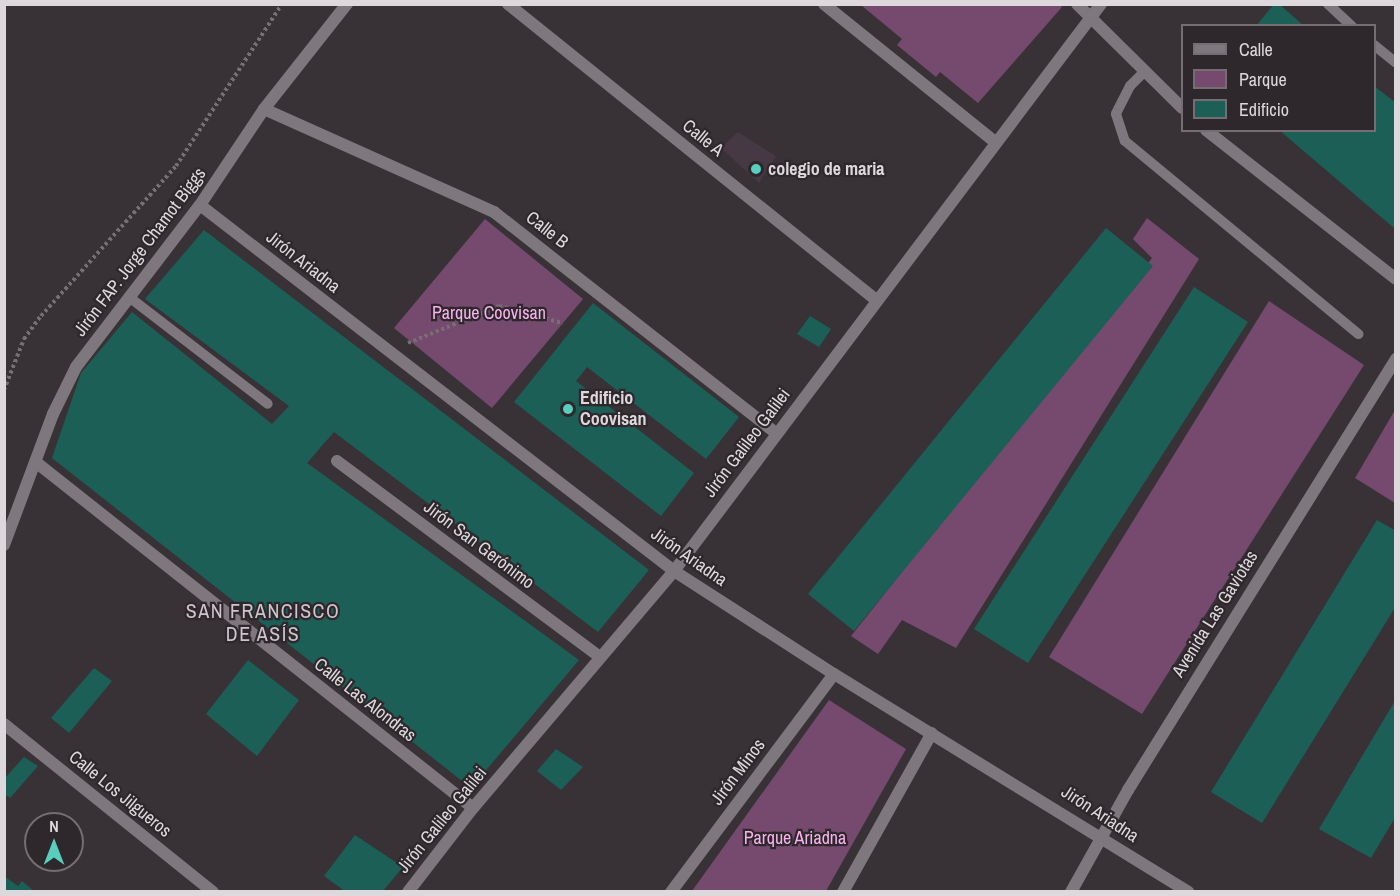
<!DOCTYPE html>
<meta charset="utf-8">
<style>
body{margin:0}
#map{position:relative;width:1400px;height:896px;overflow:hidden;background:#383237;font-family:"Archivo Narrow",sans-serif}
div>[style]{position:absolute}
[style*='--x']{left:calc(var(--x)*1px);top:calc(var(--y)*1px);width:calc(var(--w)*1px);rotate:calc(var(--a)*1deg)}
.built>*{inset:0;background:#463943}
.green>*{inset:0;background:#754a6e}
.building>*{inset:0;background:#1c5f56}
.path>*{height:4px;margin-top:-2px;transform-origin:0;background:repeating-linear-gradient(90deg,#767075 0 3px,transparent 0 6px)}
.service>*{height:10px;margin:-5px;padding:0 5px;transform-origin:5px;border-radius:5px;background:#7e777d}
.pedestrian>*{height:12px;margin:-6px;padding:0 6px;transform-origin:6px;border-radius:6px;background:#7e777d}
.minor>*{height:12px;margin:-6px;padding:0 6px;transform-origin:6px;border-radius:6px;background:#7e777d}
.tertiary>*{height:12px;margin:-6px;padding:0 6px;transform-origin:6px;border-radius:6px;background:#7e777d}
.dots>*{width:16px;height:16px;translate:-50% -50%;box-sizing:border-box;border:3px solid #2e282d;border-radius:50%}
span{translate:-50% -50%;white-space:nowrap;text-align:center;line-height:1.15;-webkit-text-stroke:4.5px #2e282d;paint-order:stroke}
.street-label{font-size:18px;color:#dcd8db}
.poi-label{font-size:18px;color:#dcd8db;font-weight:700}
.left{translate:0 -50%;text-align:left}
.park-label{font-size:18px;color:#fab2ee}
.neighbourhood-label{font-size:20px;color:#cec5cc;letter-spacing:1.5px}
.frame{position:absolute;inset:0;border:6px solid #dcd8db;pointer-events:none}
.legend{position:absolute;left:1181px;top:24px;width:195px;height:108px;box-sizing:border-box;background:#2e282d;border:2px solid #746e73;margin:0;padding:8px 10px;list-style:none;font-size:18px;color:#dcd8db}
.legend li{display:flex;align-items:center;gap:12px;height:30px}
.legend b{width:30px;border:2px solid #746e73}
.north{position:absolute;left:24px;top:812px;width:60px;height:60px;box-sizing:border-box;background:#2e282d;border:2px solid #746e73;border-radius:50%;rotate:0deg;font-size:16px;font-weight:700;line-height:24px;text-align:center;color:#dcd8db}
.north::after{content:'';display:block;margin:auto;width:21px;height:27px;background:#5acebd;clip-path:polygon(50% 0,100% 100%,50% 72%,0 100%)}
</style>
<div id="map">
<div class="built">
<div style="clip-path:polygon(738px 132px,776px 156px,759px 183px,721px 148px)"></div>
</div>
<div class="green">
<div style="clip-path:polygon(1059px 4px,1062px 7px,978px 103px,940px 72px,936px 77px,897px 45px,902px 39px,861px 5px)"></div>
<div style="clip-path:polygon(1147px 218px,1199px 259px,956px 648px,902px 620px,878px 654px,851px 636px,1152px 258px,1133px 239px)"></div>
<div style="clip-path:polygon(485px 219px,583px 299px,492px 408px,394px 328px)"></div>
<div style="clip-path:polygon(1269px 301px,1364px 365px,1142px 714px,1049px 657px)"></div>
<div style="clip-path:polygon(1395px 410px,1395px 503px,1355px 478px)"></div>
<div style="clip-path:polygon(829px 700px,906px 749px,826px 891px,692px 891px)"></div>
</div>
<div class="building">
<div style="clip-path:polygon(1274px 4px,1279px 4px,1304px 26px,1256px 26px)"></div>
<div style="clip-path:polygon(1374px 86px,1396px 103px,1394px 228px,1279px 130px,1374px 130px)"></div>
<div style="clip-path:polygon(1106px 228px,1153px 266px,854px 631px,808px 594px)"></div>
<div style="clip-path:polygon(204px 230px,649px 570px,598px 632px,334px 432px,307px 463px,579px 660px,471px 788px,52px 458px,81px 373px,132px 312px,272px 424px,289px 406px,145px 299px)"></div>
<div style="clip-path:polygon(1194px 287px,1248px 322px,1028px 663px,974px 629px)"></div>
<div style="clip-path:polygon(593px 303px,739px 417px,706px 459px,587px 367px,576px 381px,694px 473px,661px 516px,514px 402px)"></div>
<div style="clip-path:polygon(810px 316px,831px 329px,819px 347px,797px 334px)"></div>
<div style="clip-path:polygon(1377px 520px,1396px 531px,1396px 606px,1262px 823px,1211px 792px)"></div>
<div style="clip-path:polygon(248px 660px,299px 700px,257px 756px,206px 714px)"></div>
<div style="clip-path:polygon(94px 668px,112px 681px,69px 733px,51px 718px)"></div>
<div style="clip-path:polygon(1396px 699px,1396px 816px,1371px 858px,1319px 829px)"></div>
<div style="clip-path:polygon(556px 749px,583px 767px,561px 790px,537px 771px)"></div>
<div style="clip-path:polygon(24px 757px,38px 766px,10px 798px,4px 794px,4px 779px)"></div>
<div style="clip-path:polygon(355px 835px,403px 867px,382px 892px,346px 892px,324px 876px)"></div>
<div style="clip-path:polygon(4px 876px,18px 886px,22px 881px,35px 892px,4px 892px)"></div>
</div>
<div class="path">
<div style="--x:408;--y:343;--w:98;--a:-22.1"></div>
<div style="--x:499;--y:306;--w:66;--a:14.9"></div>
<div style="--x:4;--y:390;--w:55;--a:-68.6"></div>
<div style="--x:24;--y:339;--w:29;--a:-54"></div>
<div style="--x:41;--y:316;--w:202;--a:-48"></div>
<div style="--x:176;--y:166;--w:194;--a:-56.8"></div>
</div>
<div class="service">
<div style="--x:1328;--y:4;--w:33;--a:43"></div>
<div style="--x:1374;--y:45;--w:28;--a:39"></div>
<div style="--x:1145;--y:71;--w:21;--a:135"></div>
<div style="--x:1130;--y:86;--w:31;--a:117"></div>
<div style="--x:1116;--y:114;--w:28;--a:72"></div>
<div style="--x:1125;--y:141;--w:303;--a:39.6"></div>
<div style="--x:129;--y:297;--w:175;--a:37.6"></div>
</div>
<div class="pedestrian">
<div style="--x:337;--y:461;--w:328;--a:36.7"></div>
<div style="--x:843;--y:892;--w:182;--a:-60.8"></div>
</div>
<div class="minor">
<div style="--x:508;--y:4;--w:472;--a:38.8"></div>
<div style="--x:824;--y:4;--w:221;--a:38.9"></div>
<div style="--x:1077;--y:4;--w:148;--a:44.7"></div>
<div style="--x:264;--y:109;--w:252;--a:24.1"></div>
<div style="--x:494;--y:212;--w:358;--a:38.1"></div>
<div style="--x:1206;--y:130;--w:241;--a:38.1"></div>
<div style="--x:200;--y:205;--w:599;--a:37.67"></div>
<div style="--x:674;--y:571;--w:190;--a:32.8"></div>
<div style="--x:834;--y:674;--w:416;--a:31.6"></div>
<div style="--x:37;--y:463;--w:556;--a:38.35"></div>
<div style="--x:4;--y:545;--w:140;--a:-69.5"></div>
<div style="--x:53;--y:414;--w:52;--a:-63.9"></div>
<div style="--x:76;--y:367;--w:204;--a:-52.6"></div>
<div style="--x:200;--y:205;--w:115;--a:-56.3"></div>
<div style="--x:264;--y:109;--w:134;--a:-51.7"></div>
<div style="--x:4;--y:724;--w:268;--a:38.8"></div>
<div style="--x:408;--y:892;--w:106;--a:-52.3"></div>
<div style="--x:473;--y:808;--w:311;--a:-49.7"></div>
<div style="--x:674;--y:571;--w:710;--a:-53.02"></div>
<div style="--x:671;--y:892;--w:272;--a:-53.2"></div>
</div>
<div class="tertiary">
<div style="--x:1071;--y:892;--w:117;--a:-60.8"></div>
<div style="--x:1128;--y:790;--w:508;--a:-58.13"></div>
</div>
<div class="dots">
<div style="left:756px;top:169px;background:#5acebd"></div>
<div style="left:568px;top:409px;background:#5acebd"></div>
</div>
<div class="street-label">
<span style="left:703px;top:138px;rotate:39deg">Calle A</span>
<span style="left:547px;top:230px;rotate:38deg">Calle B</span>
<span style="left:140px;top:252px;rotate:-53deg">Jirón FAP. Jorge Chamot Biggs</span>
<span style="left:303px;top:262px;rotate:38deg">Jirón Ariadna</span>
<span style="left:747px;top:443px;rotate:-53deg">Jirón Galileo Galilei</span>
<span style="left:479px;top:545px;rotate:37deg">Jirón San Gerónimo</span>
<span style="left:689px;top:557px;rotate:35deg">Jirón Ariadna</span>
<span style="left:1215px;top:614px;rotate:-58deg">Avenida Las Gaviotas</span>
<span style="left:365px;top:700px;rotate:38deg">Calle Las Alondras</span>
<span style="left:738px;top:772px;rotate:-53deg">Jirón Minos</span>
<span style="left:120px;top:794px;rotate:39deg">Calle Los Jilgueros</span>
<span style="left:1100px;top:814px;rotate:33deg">Jirón Ariadna</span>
<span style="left:442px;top:820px;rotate:-51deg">Jirón Galileo Galilei</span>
</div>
<div class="poi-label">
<span class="left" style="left:768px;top:169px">colegio de maria</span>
<span class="left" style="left:580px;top:409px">Edificio<br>Coovisan</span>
</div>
<div class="park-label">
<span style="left:489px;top:313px">Parque Coovisan</span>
<span style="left:795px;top:838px">Parque Ariadna</span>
</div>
<div class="neighbourhood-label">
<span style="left:263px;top:622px">SAN FRANCISCO<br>DE ASÍS</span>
</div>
<div class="frame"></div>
<ul class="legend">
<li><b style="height:8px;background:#7e777d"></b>Calle</li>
<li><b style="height:16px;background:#754a6e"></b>Parque</li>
<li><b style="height:16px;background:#1c5f56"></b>Edificio</li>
</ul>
<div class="north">N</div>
</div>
